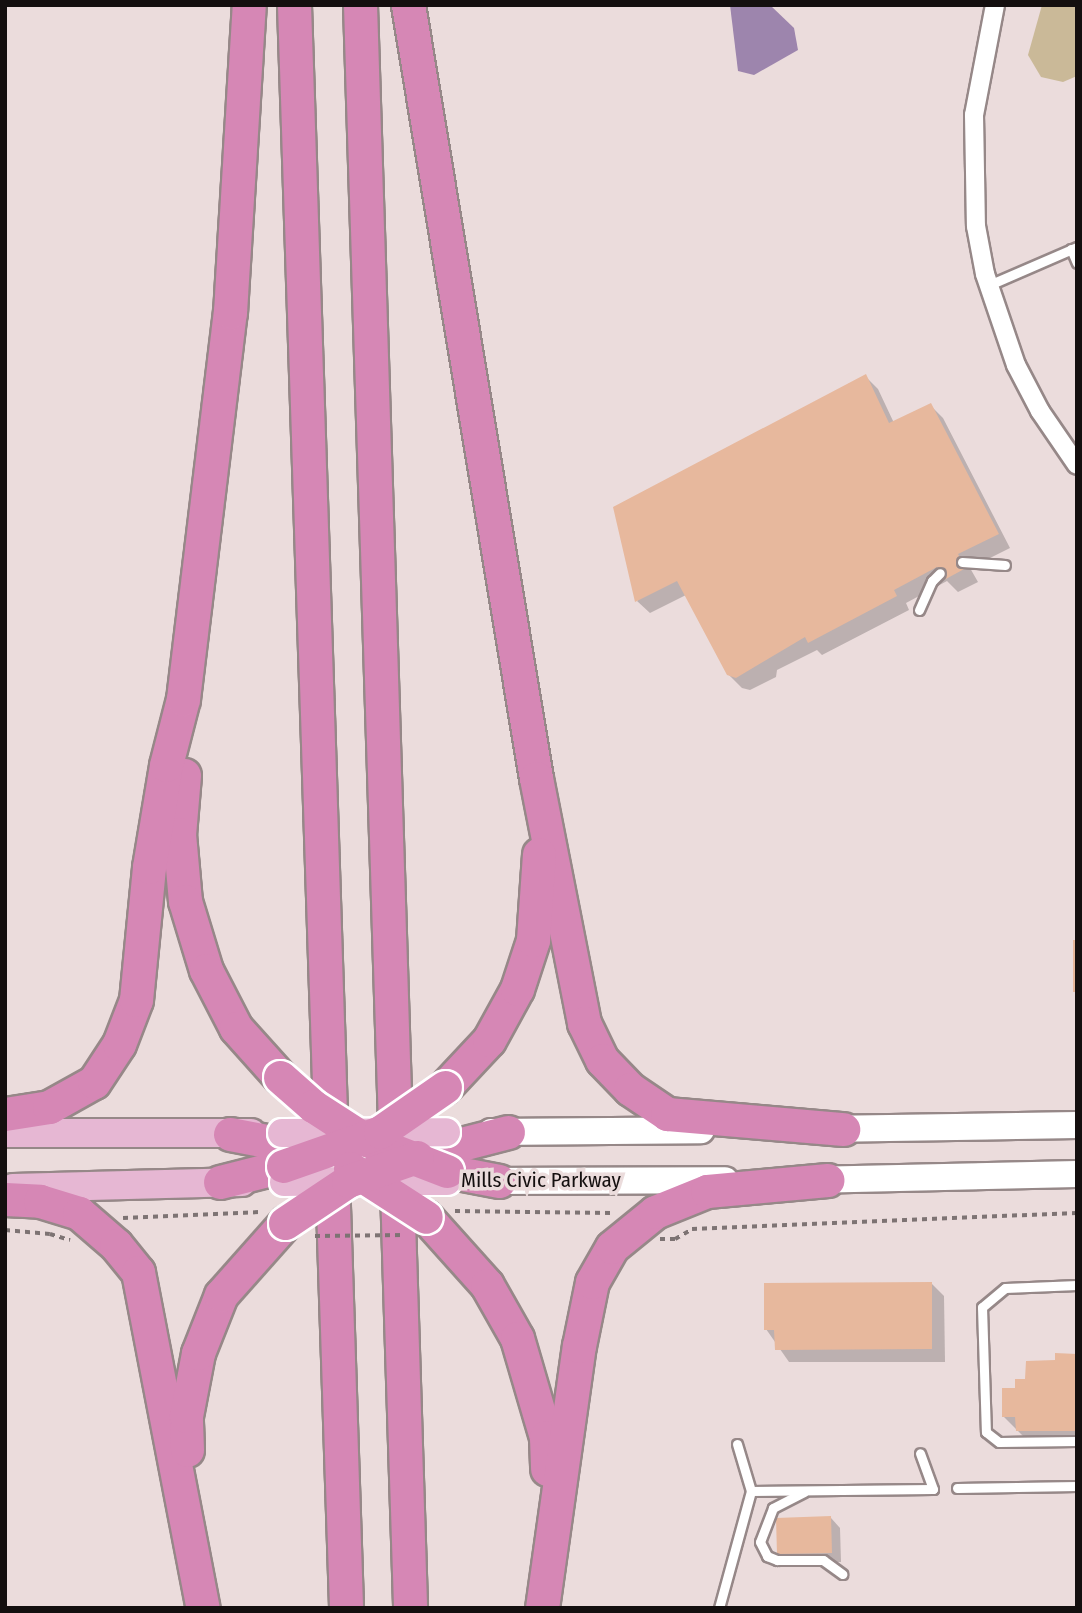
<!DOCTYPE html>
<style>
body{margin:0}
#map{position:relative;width:1082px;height:1613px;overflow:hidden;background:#ebdcdc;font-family:"Fira Sans Condensed",sans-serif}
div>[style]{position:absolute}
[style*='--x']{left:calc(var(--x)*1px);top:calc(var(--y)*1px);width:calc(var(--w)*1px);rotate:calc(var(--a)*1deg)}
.green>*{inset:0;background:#cab998}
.water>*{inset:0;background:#9d85ad}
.shadow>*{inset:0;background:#0003}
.building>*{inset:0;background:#e7b89d}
.path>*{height:3.5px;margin-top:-1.75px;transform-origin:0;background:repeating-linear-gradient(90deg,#7d7373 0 5px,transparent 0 10px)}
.roads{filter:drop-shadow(2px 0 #968888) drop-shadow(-2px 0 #968888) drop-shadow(0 2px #968888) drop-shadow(0 -2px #968888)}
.lane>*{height:9px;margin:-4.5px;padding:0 4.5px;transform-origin:4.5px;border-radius:4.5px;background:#fff}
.street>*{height:18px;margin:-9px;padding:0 9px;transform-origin:9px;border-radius:9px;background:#fff}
.secondary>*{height:26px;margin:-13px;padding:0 13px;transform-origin:13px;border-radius:13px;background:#fff}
.primary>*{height:28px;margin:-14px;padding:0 14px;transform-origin:14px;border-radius:14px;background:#e6b7d3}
.highway>*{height:33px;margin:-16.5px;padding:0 16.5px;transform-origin:16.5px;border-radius:16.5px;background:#d687b5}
.path-bridge>*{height:3.5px;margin-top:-1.75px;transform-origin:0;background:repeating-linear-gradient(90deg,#7d7373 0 5px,transparent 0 10px)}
.bridges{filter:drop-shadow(2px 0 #fff) drop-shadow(-2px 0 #fff) drop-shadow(0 2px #fff) drop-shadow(0 -2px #fff)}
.primary-bridge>*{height:28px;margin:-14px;padding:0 14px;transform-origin:14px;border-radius:14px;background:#e6b7d3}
.highway-bridge>*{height:33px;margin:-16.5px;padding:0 16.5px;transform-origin:16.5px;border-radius:16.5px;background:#d687b5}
span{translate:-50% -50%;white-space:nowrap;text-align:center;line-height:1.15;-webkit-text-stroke:7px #ebdcdc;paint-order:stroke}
.street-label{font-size:21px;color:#140f0f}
.frame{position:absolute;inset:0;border:7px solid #140f0f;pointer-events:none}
</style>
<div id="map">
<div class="green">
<div style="clip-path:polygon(1042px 5px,1077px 5px,1077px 76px,1063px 82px,1041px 77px,1028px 55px)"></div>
</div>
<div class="water">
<div style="clip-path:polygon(730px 5px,770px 5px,794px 28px,798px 50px,754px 75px,738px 71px)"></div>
</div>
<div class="shadow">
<div style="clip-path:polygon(865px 376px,878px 389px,894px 423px,930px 405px,943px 418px,1010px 548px,970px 568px,978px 582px,958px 592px,947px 581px,906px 603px,909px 610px,822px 655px,817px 650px,777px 670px,776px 677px,750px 690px,742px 688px,728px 674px,686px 595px,650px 613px,637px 601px)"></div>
<div style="clip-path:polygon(931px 1283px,944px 1296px,945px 1362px,789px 1362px,766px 1329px)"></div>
<div style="clip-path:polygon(1077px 1355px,1077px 1443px,1030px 1443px,1003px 1416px,1017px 1389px,1056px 1362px)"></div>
<div style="clip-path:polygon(831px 1518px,840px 1528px,841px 1562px,788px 1563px,778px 1553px)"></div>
</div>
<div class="building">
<div style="clip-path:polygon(866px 374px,889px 423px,931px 403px,999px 534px,958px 554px,966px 568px,944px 580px,937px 567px,894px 590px,897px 596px,808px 643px,805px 637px,736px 678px,727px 675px,677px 581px,635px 602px,613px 507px)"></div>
<div style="clip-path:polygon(1073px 940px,1077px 940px,1077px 992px,1073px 992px)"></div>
<div style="clip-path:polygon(932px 1282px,932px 1349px,775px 1350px,774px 1330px,764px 1330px,764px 1283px)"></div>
<div style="clip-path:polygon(1055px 1353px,1077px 1354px,1077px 1431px,1016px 1431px,1015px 1417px,1002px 1417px,1002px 1388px,1015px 1388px,1015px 1379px,1025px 1379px,1026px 1361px,1055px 1360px)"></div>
<div style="clip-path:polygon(831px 1516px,832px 1553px,777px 1554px,776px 1518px)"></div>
</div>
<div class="path">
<div style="--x:455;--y:1211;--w:157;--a:0.7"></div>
<div style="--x:123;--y:1218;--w:136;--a:-2.5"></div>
<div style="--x:5;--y:1230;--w:45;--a:5.1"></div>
<div style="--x:50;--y:1234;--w:21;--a:17"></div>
<div style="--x:660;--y:1239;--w:15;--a:0"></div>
<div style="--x:675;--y:1239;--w:20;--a:-30"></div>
<div style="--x:692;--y:1229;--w:385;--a:-2.4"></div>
</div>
<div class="roads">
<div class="lane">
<div style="--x:1071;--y:249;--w:15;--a:67"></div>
<div style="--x:989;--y:285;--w:96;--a:-23.4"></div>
<div style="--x:962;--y:562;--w:43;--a:4"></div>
<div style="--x:919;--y:610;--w:32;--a:-66"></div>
<div style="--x:932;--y:581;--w:11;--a:-45"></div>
<div style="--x:1077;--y:1285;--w:72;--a:177.6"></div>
<div style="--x:1005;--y:1288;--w:30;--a:140"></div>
<div style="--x:982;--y:1307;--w:125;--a:88.2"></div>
<div style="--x:986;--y:1432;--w:16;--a:38"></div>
<div style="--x:999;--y:1442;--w:78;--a:-0.7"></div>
<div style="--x:737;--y:1444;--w:49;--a:73.4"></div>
<div style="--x:957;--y:1488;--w:120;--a:-1"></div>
<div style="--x:804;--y:1492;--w:35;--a:153"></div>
<div style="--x:773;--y:1508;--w:36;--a:111"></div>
<div style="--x:760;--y:1542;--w:16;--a:63"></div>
<div style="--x:767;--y:1556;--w:11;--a:22"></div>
<div style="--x:777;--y:1560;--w:46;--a:0"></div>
<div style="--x:823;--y:1560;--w:24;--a:36"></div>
<div style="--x:719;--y:1608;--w:121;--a:-74.7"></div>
<div style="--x:751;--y:1491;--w:182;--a:-0.6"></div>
<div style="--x:933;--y:1489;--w:38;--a:-110"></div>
</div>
<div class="street">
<div style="--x:995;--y:5;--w:112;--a:100.8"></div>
<div style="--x:974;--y:115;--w:111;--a:89"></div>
<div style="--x:976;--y:226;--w:49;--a:79.4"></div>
<div style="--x:985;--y:274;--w:96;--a:71.2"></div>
<div style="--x:1016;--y:365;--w:52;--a:62.4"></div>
<div style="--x:1040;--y:411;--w:65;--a:55.6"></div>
</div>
<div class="secondary">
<div style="--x:823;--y:1129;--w:254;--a:-0.9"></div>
<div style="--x:491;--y:1132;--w:210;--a:-0.5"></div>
<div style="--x:809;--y:1180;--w:268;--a:-1.3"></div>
<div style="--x:480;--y:1181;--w:245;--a:-0.2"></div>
</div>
<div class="primary">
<div style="--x:5;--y:1133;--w:246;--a:0"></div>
<div style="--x:13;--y:1188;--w:229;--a:-1.5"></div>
</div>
<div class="highway">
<div style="--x:294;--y:5;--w:1604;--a:88.14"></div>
<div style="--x:360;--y:5;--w:1604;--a:88.21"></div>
<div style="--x:408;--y:5;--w:784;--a:80.6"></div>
<div style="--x:536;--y:778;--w:250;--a:78.9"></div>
<div style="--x:584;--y:1023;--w:41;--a:64.1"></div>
<div style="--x:602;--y:1060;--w:40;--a:46"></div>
<div style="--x:630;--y:1089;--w:45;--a:34"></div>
<div style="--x:667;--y:1114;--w:177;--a:4.9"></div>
<div style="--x:184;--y:775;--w:59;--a:94.8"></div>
<div style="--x:179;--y:834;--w:67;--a:84.9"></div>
<div style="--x:185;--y:901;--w:72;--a:73.1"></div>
<div style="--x:206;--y:970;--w:65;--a:62.7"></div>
<div style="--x:236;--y:1028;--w:66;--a:48.1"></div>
<div style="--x:445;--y:1087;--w:64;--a:-46.9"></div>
<div style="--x:489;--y:1040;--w:58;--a:-61.2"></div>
<div style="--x:517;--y:989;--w:52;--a:-71.9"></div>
<div style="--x:533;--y:940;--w:86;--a:-86"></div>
<div style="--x:5;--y:1114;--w:45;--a:-9"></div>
<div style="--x:49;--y:1107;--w:51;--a:-29.1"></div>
<div style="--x:94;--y:1082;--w:45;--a:-56.7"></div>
<div style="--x:119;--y:1044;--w:47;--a:-68.9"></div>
<div style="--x:136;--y:1000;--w:134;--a:-84.4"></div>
<div style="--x:149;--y:867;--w:103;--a:-80.5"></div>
<div style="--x:166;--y:765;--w:68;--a:-75.6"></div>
<div style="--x:183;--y:699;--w:390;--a:-83.1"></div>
<div style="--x:230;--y:312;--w:308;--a:-86.5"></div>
<div style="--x:230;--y:1134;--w:53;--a:10.9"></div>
<div style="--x:446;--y:1148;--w:64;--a:-14.5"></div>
<div style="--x:447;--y:1171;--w:53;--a:10.9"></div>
<div style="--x:220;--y:1182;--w:65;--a:-14.3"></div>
<div style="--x:5;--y:1199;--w:35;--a:3"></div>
<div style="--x:40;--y:1201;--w:41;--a:17.1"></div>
<div style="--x:79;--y:1213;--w:49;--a:40.9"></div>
<div style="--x:116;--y:1245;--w:35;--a:51"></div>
<div style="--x:138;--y:1272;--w:342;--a:79.1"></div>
<div style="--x:426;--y:1217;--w:91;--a:48.1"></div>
<div style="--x:487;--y:1285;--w:61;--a:60.5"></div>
<div style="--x:517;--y:1338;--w:103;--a:73.7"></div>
<div style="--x:546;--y:1437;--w:32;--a:88"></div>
<div style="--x:187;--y:1450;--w:34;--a:-92"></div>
<div style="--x:186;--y:1416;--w:64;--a:-79.2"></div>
<div style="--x:198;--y:1353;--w:62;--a:-68.4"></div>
<div style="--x:221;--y:1295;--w:96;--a:-48.4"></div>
<div style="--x:542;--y:1608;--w:265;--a:-82"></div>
<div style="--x:579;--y:1346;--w:65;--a:-78.5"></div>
<div style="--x:592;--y:1282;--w:40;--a:-60.3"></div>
<div style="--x:612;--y:1247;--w:55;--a:-39.1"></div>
<div style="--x:655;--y:1212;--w:56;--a:-22"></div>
<div style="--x:707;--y:1191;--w:121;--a:-5.2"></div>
</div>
</div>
<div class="path-bridge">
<div style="--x:315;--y:1236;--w:90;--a:-0.6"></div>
</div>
<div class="bridges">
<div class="primary-bridge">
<div style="--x:282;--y:1133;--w:164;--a:-0.3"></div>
<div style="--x:373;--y:1181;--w:74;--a:0"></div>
<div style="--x:284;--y:1182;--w:64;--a:-0.9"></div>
</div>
<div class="highway-bridge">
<div style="--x:280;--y:1077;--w:44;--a:41.3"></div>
<div style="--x:313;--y:1106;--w:61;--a:32.9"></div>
<div style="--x:364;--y:1139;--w:89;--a:21.1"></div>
<div style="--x:283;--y:1166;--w:103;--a:-19.3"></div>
<div style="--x:380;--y:1132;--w:79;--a:-34.7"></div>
<div style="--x:350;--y:1168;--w:90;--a:32.8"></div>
<div style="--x:285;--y:1223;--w:76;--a:-33.7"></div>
<div style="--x:348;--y:1181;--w:73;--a:-19.2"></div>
</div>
</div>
<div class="street-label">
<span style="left:541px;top:1180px">Mills Civic Parkway</span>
</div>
<div class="frame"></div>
</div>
